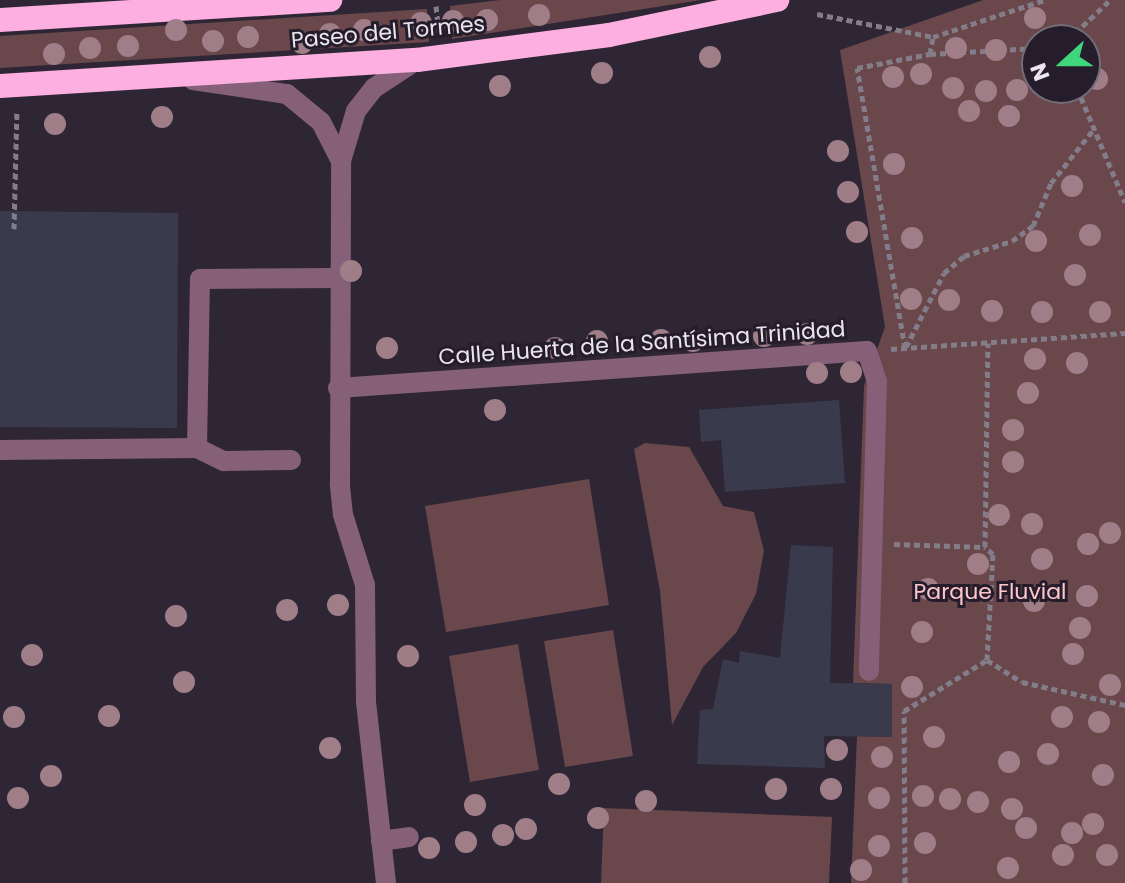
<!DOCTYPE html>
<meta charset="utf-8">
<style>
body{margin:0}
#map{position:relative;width:1125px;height:883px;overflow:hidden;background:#2e2635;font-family:Poppins,sans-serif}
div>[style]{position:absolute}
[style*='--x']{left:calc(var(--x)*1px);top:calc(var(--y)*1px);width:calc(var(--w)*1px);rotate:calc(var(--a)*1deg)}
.green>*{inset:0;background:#69474a}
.building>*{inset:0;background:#393b4c}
.path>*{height:5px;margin-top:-2.5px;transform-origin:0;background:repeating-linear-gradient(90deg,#837c89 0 6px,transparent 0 10px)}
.minor>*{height:20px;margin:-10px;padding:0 10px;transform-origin:10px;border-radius:10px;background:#866078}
.highway>*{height:24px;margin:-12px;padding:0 12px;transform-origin:12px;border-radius:12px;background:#fcafe0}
.trees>*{width:22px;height:22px;margin:-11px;border-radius:50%;background:#a07e88}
span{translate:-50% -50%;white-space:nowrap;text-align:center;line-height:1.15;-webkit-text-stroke:6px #251d2b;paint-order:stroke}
.street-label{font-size:22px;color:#eae5ef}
.park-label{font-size:22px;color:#fdc6cb}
.north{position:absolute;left:1021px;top:24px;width:80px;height:80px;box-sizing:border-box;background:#251d2b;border:2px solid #746d79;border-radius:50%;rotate:249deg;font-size:22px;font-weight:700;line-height:32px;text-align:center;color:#eae5ef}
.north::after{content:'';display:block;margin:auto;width:28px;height:36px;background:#40d77c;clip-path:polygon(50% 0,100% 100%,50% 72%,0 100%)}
</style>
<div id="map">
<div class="green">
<div style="clip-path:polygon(500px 0,701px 0,452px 39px,450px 6px)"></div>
<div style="clip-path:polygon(evenodd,983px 0,1125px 0,1125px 883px,851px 883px,857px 736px,892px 737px,892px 684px,853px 683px,864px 386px,885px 327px,840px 50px,983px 0,1037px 40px,1085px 40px,1085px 88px,1037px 88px,1037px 40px)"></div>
<div style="clip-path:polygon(427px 9px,429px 42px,0 68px,0 36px)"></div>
<div style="clip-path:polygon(645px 443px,689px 447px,723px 506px,754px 512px,764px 551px,756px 594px,736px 633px,703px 667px,672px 725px,660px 591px,634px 449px)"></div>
<div style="clip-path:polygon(589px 479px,609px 605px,446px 632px,425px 506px)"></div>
<div style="clip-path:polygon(613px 630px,633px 756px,565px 767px,544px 641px)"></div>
<div style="clip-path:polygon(518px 644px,539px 770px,470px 782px,449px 656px)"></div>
<div style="clip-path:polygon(604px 808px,832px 817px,829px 883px,601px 883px)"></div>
</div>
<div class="building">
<div style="clip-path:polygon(0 211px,178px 213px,177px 428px,0 427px)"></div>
<div style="clip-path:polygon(839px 400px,845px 483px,725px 492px,721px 440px,701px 442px,699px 410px)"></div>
<div style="clip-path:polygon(791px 545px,833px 547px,830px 683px,892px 684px,892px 737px,824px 736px,825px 768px,697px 764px,700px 710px,713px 709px,723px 659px,739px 663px,740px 651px,780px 658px)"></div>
</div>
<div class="path">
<div style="--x:436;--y:6;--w:27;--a:84"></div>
<div style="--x:817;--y:14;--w:118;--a:11.2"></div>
<div style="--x:1068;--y:40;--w:58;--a:-43.6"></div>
<div style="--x:930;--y:54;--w:107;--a:-3.2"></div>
<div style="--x:1077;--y:88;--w:124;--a:67.2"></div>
<div style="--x:14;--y:229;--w:119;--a:-88.6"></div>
<div style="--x:906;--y:347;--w:83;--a:-62.8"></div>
<div style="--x:944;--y:273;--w:26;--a:-40"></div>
<div style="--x:964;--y:256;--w:50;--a:-17.4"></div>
<div style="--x:1012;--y:241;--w:26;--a:-36"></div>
<div style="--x:1033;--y:226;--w:47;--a:-67.3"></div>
<div style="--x:1051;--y:183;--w:69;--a:-51.5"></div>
<div style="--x:905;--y:348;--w:284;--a:-99.7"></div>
<div style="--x:857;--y:68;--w:74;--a:-10.9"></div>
<div style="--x:930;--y:54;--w:17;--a:-80"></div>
<div style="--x:933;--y:37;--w:117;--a:-18.4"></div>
<div style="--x:891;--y:349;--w:235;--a:-3.9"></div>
<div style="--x:894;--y:544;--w:91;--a:1.9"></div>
<div style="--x:987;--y:660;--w:106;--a:-86.8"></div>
<div style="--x:993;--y:554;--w:11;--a:-139"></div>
<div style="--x:985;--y:547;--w:204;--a:-89.2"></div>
<div style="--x:905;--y:883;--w:172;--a:-90.3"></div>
<div style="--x:904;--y:711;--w:97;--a:-31.6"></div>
<div style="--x:987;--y:660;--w:41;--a:32.2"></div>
<div style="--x:1022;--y:682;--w:106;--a:12.6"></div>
</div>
<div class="minor">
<div style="--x:193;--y:80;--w:95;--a:8.5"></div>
<div style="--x:287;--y:94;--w:44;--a:39.5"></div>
<div style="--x:321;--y:122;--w:44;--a:62.9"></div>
<div style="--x:338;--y:388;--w:530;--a:-4"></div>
<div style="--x:867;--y:351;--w:32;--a:72"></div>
<div style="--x:877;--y:381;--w:290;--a:91.6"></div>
<div style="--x:197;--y:448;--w:30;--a:26"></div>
<div style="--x:224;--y:461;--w:67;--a:-0.9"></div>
<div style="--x:0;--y:450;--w:197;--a:-0.6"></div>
<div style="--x:197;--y:448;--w:169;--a:-89"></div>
<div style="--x:200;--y:279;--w:139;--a:-0.4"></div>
<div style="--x:381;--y:841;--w:28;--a:-8"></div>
<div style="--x:386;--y:883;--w:182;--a:-96.3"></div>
<div style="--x:366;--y:702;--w:117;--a:-90.5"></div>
<div style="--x:365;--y:585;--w:73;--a:-107.4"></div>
<div style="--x:343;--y:515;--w:31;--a:-96"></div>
<div style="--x:340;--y:484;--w:323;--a:-89.8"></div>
<div style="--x:341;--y:161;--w:52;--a:-73.3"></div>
<div style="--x:356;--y:111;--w:29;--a:-52"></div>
<div style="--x:374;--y:88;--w:51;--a:-33.1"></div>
</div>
<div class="highway">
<div style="--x:0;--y:20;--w:331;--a:-3.5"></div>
<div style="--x:0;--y:86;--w:418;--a:-3.6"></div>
<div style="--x:417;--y:60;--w:194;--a:-7.4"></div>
<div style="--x:609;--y:35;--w:172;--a:-11.8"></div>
</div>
<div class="trees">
<div style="left:539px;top:15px"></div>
<div style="left:1035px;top:18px"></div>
<div style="left:487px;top:20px"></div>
<div style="left:453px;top:21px"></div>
<div style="left:421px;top:23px"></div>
<div style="left:176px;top:30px"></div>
<div style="left:364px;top:30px"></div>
<div style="left:330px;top:34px"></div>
<div style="left:248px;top:37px"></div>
<div style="left:213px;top:41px"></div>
<div style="left:302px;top:43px"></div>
<div style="left:128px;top:46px"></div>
<div style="left:90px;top:48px"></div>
<div style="left:956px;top:48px"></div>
<div style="left:996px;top:50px"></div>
<div style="left:54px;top:54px"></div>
<div style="left:710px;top:57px"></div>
<div style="left:602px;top:73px"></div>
<div style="left:921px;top:74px"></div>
<div style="left:893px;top:77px"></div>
<div style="left:1097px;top:79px"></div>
<div style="left:500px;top:86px"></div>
<div style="left:953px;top:88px"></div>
<div style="left:1017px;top:90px"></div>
<div style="left:986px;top:91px"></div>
<div style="left:969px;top:111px"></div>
<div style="left:1009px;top:116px"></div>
<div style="left:162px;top:117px"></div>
<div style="left:55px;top:124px"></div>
<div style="left:838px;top:151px"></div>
<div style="left:894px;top:164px"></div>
<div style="left:1072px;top:186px"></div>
<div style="left:848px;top:192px"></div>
<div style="left:857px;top:232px"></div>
<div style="left:1090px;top:235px"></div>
<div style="left:912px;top:238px"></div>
<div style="left:1036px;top:241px"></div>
<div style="left:351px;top:271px"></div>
<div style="left:1075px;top:275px"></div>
<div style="left:911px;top:299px"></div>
<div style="left:949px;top:300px"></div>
<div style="left:992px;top:311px"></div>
<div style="left:1042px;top:312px"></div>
<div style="left:1100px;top:312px"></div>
<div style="left:807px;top:334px"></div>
<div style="left:764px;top:336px"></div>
<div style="left:661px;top:340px"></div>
<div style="left:597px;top:341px"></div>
<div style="left:693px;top:341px"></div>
<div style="left:387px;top:348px"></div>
<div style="left:555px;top:348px"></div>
<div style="left:1035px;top:359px"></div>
<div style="left:1077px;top:363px"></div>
<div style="left:851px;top:372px"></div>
<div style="left:817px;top:373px"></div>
<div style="left:1028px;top:393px"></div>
<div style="left:495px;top:410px"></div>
<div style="left:1013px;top:430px"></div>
<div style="left:1013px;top:462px"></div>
<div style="left:999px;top:515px"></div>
<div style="left:1032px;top:524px"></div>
<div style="left:1110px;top:533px"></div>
<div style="left:1088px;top:544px"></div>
<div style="left:1042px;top:559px"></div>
<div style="left:978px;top:564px"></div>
<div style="left:928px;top:589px"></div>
<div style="left:1087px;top:596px"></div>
<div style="left:1034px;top:601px"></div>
<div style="left:338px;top:605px"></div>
<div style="left:287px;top:610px"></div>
<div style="left:176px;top:616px"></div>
<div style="left:1080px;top:628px"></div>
<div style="left:922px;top:632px"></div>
<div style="left:1073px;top:654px"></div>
<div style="left:32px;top:655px"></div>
<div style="left:408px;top:656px"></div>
<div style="left:184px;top:682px"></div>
<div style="left:1110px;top:685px"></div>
<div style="left:912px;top:687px"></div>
<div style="left:109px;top:716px"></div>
<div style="left:14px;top:717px"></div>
<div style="left:1062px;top:717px"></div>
<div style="left:1099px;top:722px"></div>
<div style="left:934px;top:737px"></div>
<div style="left:330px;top:748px"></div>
<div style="left:837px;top:750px"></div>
<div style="left:1048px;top:754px"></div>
<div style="left:882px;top:757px"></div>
<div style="left:1009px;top:762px"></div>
<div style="left:1103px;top:775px"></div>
<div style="left:51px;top:776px"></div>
<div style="left:559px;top:784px"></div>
<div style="left:776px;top:789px"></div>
<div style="left:831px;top:789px"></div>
<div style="left:923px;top:796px"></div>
<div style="left:18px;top:798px"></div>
<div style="left:879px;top:798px"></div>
<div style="left:950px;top:799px"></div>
<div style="left:646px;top:801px"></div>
<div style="left:978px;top:802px"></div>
<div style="left:475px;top:805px"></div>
<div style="left:1012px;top:809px"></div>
<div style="left:598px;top:818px"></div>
<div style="left:1093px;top:824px"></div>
<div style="left:1026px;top:828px"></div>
<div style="left:526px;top:829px"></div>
<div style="left:1072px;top:833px"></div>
<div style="left:503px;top:835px"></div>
<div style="left:466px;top:842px"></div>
<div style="left:925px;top:843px"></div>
<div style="left:879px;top:846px"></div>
<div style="left:429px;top:848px"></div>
<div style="left:1063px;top:855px"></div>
<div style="left:1107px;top:855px"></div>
<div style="left:1008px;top:868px"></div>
<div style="left:861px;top:870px"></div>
</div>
<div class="street-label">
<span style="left:388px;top:32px;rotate:-5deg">Paseo del Tormes</span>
<span style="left:642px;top:343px;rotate:-4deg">Calle Huerta de la Santísima Trinidad</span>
</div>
<div class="park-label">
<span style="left:990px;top:592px">Parque Fluvial</span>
</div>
<div class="north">N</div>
</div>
